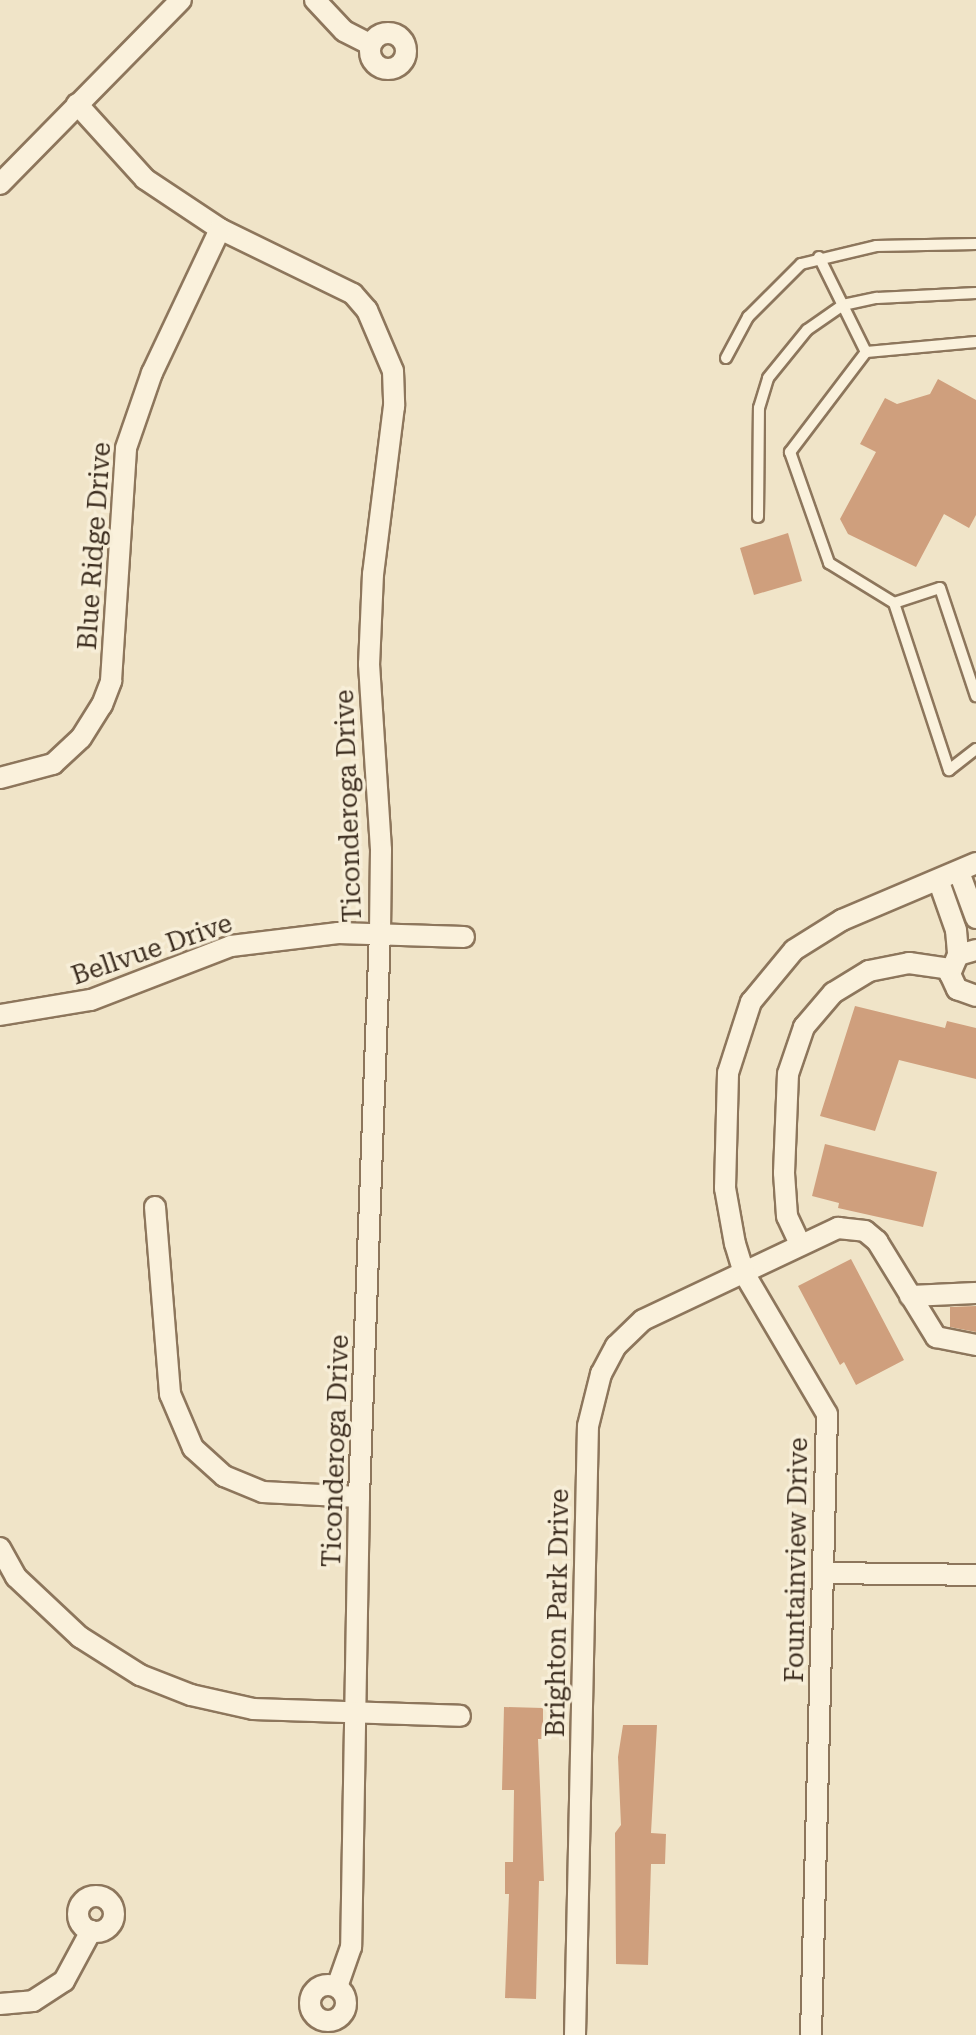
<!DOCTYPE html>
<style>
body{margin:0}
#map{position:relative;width:976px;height:2035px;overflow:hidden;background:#f0e4c8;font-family:"Roboto Serif",serif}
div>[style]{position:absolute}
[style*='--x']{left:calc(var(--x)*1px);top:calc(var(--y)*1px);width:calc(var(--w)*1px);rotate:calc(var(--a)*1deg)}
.building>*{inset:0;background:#cf9f7d}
.roads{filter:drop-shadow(2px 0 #8d765c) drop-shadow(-2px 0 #8d765c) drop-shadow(0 2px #8d765c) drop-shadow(0 -2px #8d765c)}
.service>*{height:10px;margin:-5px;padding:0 5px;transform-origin:5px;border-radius:5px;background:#faf1dc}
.minor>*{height:20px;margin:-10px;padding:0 10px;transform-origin:10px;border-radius:10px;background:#faf1dc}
.minor>.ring{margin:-10px;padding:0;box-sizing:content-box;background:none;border:20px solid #faf1dc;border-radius:50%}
span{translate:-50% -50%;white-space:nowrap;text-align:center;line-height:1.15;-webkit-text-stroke:7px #f7eed8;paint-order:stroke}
.street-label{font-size:26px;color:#3d2e20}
</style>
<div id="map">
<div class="building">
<div style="clip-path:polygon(938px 379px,976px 400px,976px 515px,969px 528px,944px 514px,916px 567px,848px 534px,840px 519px,876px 452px,860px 444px,885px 398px,897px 404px,930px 394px)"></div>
<div style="clip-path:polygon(788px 533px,802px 581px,754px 595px,740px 548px)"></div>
<div style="clip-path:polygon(855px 1006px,945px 1028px,947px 1021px,976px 1028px,976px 1079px,899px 1060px,875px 1131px,820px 1116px)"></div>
<div style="clip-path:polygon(825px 1144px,937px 1172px,923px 1227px,838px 1208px,839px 1203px,812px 1196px)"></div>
<div style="clip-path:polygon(851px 1259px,904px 1360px,856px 1385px,844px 1362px,840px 1365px,798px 1286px)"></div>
<div style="clip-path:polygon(976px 1306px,976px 1332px,950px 1327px,950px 1307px)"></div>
<div style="clip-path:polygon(504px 1707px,543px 1708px,543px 1722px,547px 1722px,547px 1739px,538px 1739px,544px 1881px,539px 1881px,536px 1999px,505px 1998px,509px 1894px,505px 1894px,505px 1862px,513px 1862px,514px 1790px,502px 1790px)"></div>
<div style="clip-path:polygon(623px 1725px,657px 1725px,651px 1833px,666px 1834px,665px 1864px,651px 1864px,648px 1965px,616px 1964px,615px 1833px,621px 1825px,618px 1757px)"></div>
</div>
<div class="roads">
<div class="service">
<div style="--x:819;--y:257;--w:106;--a:63.7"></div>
<div style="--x:976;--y:342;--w:110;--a:174.8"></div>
<div style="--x:866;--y:352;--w:126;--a:127.2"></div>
<div style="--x:790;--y:452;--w:118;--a:70.6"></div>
<div style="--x:829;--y:563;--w:76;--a:31.6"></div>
<div style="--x:894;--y:603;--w:176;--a:71.8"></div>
<div style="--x:949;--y:770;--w:34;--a:-38"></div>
<div style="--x:726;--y:358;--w:47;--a:-61.8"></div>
<div style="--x:748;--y:317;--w:75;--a:-45"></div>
<div style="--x:801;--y:264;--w:77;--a:-13.5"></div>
<div style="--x:876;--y:246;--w:100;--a:-1.1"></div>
<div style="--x:758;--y:517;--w:109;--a:-89.5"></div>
<div style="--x:759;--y:408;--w:31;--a:-73"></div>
<div style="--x:768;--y:378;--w:62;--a:-50.9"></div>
<div style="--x:807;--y:330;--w:44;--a:-34.8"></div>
<div style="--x:843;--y:305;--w:35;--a:-12"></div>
<div style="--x:877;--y:298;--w:99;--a:-2.9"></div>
<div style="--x:894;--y:603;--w:48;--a:-18.1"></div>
<div style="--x:940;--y:588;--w:114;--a:71.6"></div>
</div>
<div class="minor">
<div style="--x:315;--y:0;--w:42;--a:46.9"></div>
<div style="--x:344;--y:31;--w:30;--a:27"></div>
<div class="ring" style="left:370px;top:33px;width:16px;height:16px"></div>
<div style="--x:77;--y:104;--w:101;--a:47.8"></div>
<div style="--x:145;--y:179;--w:90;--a:33.7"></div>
<div style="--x:220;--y:229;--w:148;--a:26"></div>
<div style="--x:353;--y:294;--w:21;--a:49"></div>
<div style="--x:367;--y:310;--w:66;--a:66.9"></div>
<div style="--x:393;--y:371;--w:35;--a:88"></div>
<div style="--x:394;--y:406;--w:169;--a:97.1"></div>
<div style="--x:373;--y:574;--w:90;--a:92.5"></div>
<div style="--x:369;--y:664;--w:186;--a:86.3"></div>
<div style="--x:381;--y:850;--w:82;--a:90.7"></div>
<div style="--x:380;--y:932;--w:565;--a:92.13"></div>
<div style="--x:359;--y:1497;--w:450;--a:91"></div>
<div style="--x:351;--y:1947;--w:42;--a:109.3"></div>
<div style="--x:0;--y:184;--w:258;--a:-45.5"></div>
<div style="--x:0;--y:778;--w:55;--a:-14.8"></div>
<div style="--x:53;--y:764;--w:38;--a:-43"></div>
<div style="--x:81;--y:738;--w:39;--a:-58"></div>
<div style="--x:102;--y:705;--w:26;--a:-69"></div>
<div style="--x:111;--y:681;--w:233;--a:-86.3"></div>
<div style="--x:126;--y:448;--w:79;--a:-70.9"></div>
<div style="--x:152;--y:373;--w:159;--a:-64.7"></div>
<div style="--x:959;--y:872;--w:49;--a:69.7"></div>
<div style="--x:939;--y:882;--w:51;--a:70.5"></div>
<div style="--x:956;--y:930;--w:25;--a:85"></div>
<div style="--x:976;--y:950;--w:19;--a:164"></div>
<div style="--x:958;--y:955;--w:21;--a:113"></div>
<div style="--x:950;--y:974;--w:17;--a:65"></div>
<div style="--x:957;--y:989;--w:20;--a:20"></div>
<div style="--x:0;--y:1015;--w:92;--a:-9.4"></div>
<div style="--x:91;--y:1000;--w:150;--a:-21.1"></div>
<div style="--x:231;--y:946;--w:108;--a:-6.9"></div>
<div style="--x:338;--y:933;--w:126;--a:1.8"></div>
<div style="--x:155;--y:1207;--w:188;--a:85.4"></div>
<div style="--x:170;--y:1394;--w:59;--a:66.9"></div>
<div style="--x:193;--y:1448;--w:42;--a:42.1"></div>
<div style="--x:224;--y:1476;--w:42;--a:22.3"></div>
<div style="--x:263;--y:1492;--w:96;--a:3"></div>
<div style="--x:800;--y:1244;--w:31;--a:-115"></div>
<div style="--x:787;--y:1216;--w:43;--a:-94"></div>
<div style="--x:784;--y:1173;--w:99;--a:-87.7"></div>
<div style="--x:788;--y:1074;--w:50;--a:-71.2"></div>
<div style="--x:804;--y:1027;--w:45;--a:-49.5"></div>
<div style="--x:833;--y:993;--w:42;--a:-31.4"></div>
<div style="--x:869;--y:971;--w:41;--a:-11.3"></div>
<div style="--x:909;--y:963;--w:41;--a:8.3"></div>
<div style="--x:910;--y:1296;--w:66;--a:-2.6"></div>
<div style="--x:0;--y:1548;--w:33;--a:61"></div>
<div style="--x:16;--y:1577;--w:88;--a:43.2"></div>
<div style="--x:80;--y:1637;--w:71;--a:32.3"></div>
<div style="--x:140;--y:1675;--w:55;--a:21.4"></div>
<div style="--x:191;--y:1695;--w:64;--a:12.7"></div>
<div style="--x:253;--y:1709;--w:207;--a:1.9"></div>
<div style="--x:823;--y:1573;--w:153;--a:0.7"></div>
<div class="ring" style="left:78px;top:1896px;width:16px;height:16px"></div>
<div class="ring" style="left:310px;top:1985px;width:16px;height:16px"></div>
<div style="--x:0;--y:2004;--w:33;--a:-5"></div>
<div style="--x:33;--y:2001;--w:37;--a:-33"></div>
<div style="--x:64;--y:1981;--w:57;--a:-61.6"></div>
<div style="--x:575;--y:2035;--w:609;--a:-88.78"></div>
<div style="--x:588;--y:1426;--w:54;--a:-76"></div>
<div style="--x:601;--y:1374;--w:32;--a:-62"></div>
<div style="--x:616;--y:1346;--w:37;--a:-44"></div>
<div style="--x:643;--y:1320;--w:216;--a:-25.3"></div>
<div style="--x:838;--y:1228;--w:27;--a:6"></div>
<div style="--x:865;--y:1231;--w:16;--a:40"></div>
<div style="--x:877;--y:1241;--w:113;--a:58.4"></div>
<div style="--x:936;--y:1337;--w:41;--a:11.3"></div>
<div style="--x:811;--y:2035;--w:621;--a:-88.52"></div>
<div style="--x:827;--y:1414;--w:164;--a:-120.5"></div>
<div style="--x:744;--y:1273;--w:30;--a:-107"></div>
<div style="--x:735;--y:1244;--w:57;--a:-100.1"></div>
<div style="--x:725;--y:1188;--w:115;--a:-88.5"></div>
<div style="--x:728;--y:1073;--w:75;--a:-72.1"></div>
<div style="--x:751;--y:1002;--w:67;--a:-50.4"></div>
<div style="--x:794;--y:950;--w:57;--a:-32"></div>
<div style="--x:842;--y:920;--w:146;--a:-23"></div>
</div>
</div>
<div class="street-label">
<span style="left:95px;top:546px;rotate:-86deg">Blue Ridge Drive</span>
<span style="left:349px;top:806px;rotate:-92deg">Ticonderoga Drive</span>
<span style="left:152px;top:950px;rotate:-19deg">Bellvue Drive</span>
<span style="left:336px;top:1451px;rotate:-88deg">Ticonderoga Drive</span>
<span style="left:797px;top:1560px;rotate:-89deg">Fountainview Drive</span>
<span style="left:558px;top:1613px;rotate:-89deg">Brighton Park Drive</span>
</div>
</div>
